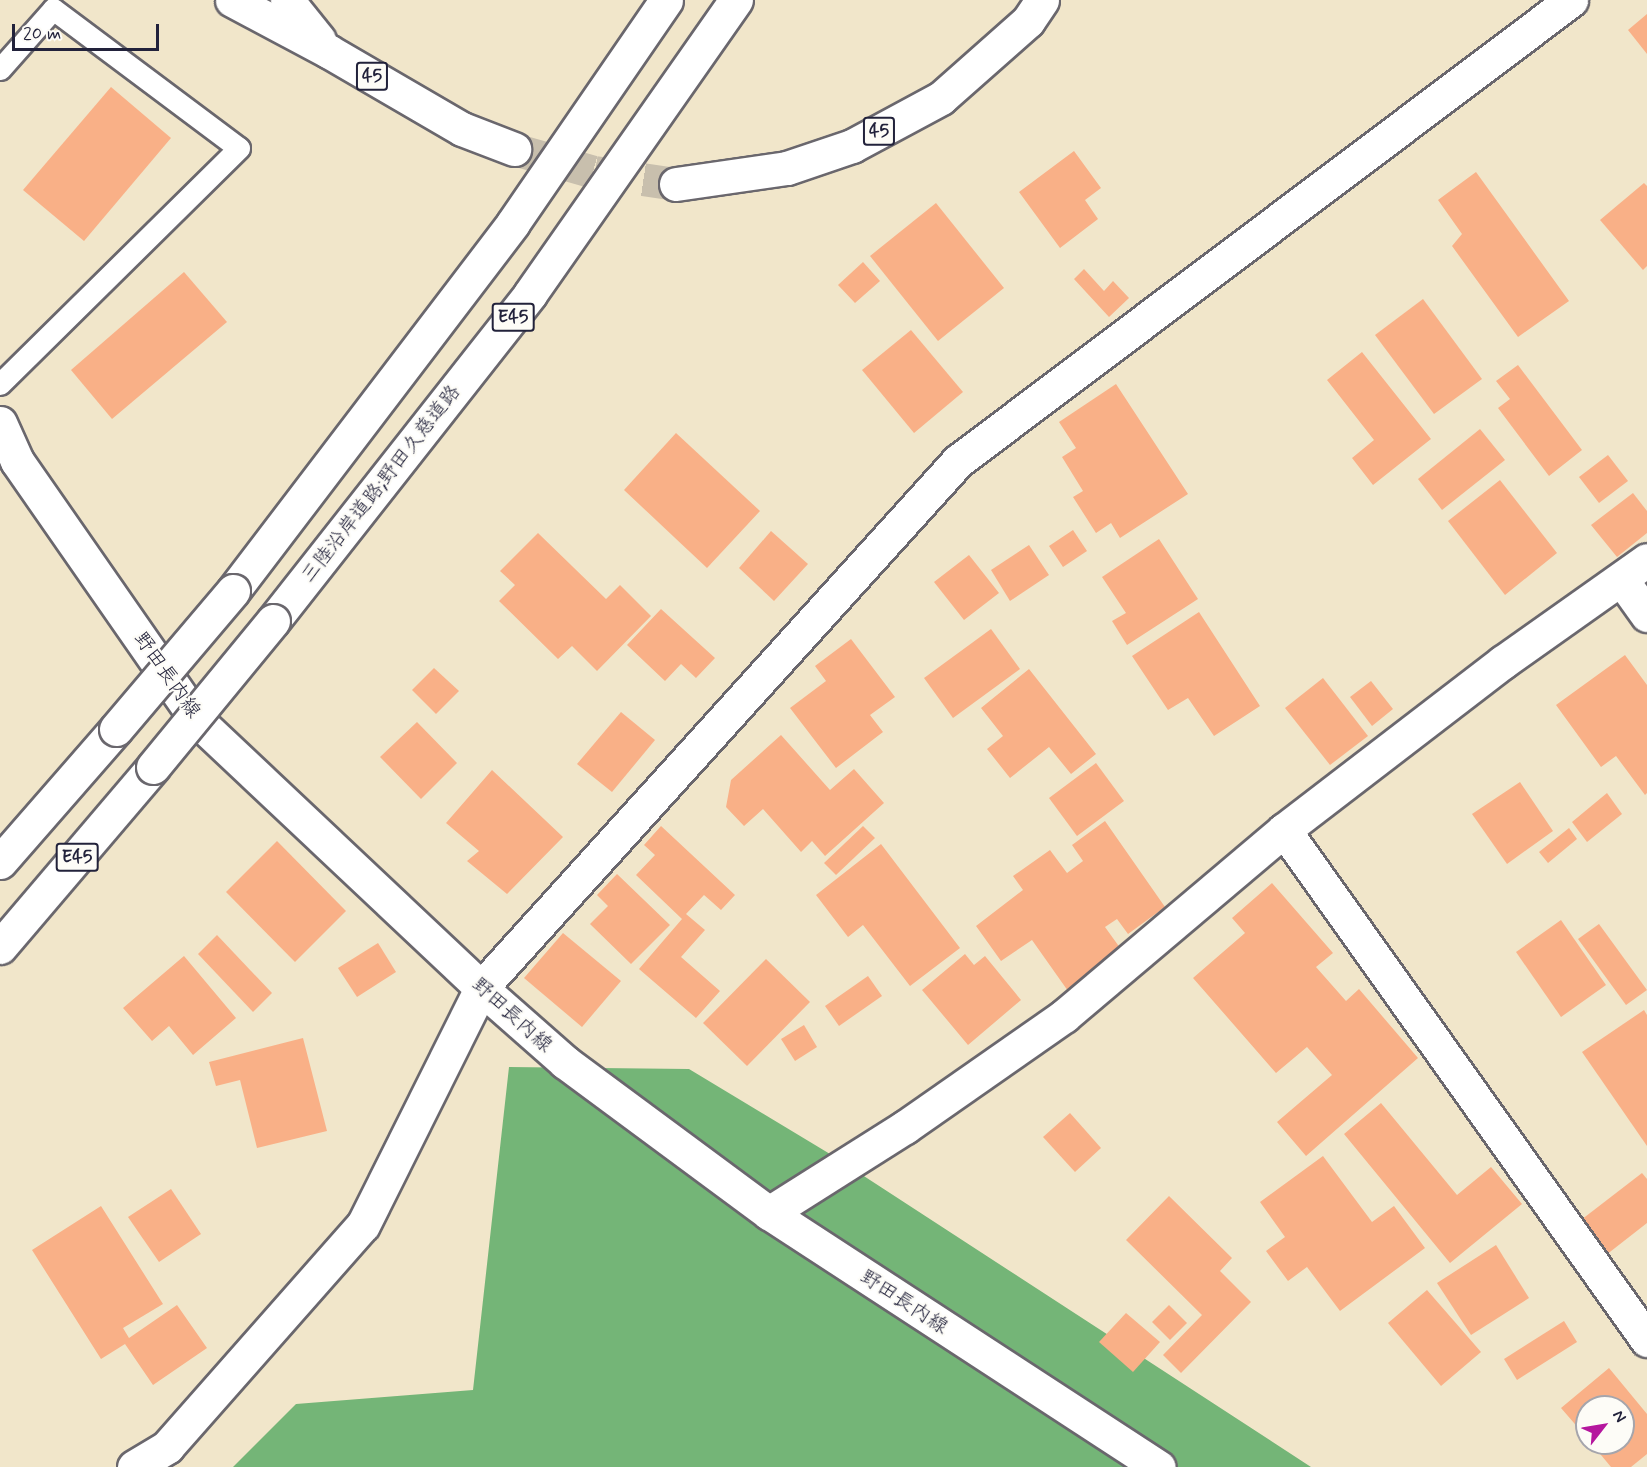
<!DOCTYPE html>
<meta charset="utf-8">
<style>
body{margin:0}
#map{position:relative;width:1647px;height:1467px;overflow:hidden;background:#f1e6ca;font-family:Mynerve,"Klee One",sans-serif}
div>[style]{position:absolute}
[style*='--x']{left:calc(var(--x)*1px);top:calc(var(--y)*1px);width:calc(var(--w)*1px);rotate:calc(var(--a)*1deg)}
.forest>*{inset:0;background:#74b577}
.building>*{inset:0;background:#f9b087}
.trunk-tunnel>*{height:33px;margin-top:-16.5px;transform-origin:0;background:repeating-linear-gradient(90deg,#c8bfad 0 33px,transparent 0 49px)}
.roads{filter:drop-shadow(2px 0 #6a676d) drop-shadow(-2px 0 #6a676d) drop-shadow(0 2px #6a676d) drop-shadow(0 -2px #6a676d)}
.service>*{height:21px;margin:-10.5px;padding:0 10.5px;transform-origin:10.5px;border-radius:10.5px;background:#fff}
.minor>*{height:33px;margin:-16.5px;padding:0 16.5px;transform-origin:16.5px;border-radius:16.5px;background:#fff}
.tertiary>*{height:33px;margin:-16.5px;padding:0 16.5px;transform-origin:16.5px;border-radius:16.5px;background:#fff}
.secondary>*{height:33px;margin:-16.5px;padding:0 16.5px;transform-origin:16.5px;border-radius:16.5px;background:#fff}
.trunk>*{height:33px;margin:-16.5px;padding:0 16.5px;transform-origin:16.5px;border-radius:16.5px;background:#fff}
.motorway>*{height:33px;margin:-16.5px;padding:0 16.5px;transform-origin:16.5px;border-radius:16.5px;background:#fff}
.bridges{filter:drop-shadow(2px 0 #6a676d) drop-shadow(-2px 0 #6a676d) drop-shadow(0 2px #6a676d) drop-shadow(0 -2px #6a676d)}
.motorway-bridge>*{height:33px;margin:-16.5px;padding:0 16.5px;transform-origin:16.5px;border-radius:16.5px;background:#fff}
span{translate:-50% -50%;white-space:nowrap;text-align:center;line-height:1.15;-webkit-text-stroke:4.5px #fdfcf7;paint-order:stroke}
.shield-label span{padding:2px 4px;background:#fdfcf7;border:2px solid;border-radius:4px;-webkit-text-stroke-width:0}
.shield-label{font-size:18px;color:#22223b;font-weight:700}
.street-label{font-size:20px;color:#22223b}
.north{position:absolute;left:1575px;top:1395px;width:60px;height:60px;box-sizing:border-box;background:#fdfcf7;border:2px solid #a5a5ac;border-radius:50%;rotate:59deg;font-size:16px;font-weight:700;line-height:24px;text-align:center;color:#22223b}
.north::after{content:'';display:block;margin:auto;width:21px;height:27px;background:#b5179e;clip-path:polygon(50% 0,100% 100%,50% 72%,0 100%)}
.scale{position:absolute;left:12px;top:24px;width:147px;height:27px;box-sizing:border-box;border:3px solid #22223b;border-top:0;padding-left:8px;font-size:18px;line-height:21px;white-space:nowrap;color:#22223b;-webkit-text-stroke:4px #fdfcf7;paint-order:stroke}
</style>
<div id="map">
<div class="forest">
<div style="clip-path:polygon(509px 1067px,689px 1069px,830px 1154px,1311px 1467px,233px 1467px,296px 1404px,473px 1390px)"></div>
</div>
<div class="building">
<div style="clip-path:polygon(1647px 14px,1647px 54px,1628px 30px)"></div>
<div style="clip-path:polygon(111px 87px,171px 138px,84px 241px,23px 190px)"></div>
<div style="clip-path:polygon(1074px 151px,1101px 188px,1085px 200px,1098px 219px,1060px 248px,1019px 192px)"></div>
<div style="clip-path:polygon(1476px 172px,1569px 301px,1518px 337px,1452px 246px,1462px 234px,1438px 200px)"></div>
<div style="clip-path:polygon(1644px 183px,1647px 186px,1647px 266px,1643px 270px,1600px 220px)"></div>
<div style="clip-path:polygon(936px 203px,1004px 288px,938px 341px,870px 256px)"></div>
<div style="clip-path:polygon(863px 262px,880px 281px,855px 303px,838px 285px)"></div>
<div style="clip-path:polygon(1084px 269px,1104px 291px,1113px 281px,1129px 298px,1109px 317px,1074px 279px)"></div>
<div style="clip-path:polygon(184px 272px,227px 322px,112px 419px,71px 370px)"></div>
<div style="clip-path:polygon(1423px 299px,1482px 379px,1434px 414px,1375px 335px)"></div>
<div style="clip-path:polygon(911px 330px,963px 392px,914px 433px,862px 370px)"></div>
<div style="clip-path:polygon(1362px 352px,1431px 439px,1373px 485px,1352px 458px,1374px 440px,1327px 380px)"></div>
<div style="clip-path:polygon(1518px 365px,1582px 450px,1549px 476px,1498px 408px,1510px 399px,1496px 381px)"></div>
<div style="clip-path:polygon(1116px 384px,1188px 494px,1120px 538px,1111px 523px,1096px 533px,1073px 497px,1083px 491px,1062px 457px,1076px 448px,1059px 422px)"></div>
<div style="clip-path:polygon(1480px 429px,1505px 460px,1442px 510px,1418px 479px)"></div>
<div style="clip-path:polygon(676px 433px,760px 511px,707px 568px,624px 490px)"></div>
<div style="clip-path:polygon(1608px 455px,1628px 481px,1599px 503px,1579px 477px)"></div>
<div style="clip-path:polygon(1500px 480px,1557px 553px,1505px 595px,1448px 521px)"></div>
<div style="clip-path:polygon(1633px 493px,1647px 511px,1647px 533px,1617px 557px,1591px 525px)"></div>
<div style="clip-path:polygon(1073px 530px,1087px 551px,1063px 567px,1049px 546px)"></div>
<div style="clip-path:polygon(771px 531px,808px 564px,774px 601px,739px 568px)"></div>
<div style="clip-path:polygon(538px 533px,606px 599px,620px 585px,651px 616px,597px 671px,572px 646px,558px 659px,499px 601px,515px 585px,500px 571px)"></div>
<div style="clip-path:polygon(1159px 539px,1198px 599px,1127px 645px,1112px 621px,1126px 613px,1102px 577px)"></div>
<div style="clip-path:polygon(1029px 545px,1049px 575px,1010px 601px,991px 570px)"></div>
<div style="clip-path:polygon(969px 555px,999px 593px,964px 620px,934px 582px)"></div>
<div style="clip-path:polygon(661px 609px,715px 658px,696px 678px,681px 664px,665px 681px,627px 645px)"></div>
<div style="clip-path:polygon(1199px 612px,1260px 706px,1214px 736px,1188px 698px,1168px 710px,1132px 656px)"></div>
<div style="clip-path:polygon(991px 629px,1020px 669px,953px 718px,924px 678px)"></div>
<div style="clip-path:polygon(851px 639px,895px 697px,870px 715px,883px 732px,836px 768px,790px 708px,826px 681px,815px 666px)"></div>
<div style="clip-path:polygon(1625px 655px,1647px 685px,1647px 793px,1645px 795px,1616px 756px,1601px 767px,1556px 705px)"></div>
<div style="clip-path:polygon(434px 668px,459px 691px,436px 714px,412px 690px)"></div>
<div style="clip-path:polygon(1029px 669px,1096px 754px,1071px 774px,1049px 747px,1010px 778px,987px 749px,1003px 736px,981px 708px)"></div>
<div style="clip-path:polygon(1323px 678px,1368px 736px,1330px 765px,1285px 708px)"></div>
<div style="clip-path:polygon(1371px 681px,1393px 709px,1372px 726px,1350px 697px)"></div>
<div style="clip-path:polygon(621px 712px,655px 740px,612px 792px,577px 764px)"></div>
<div style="clip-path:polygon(417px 722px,457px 763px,421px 799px,380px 757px)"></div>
<div style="clip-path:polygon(781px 735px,830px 790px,854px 769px,884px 803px,825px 856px,812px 841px,801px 852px,763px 809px,744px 826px,726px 807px,731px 780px)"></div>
<div style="clip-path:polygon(1096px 763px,1124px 801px,1077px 836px,1049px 798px)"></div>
<div style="clip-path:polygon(492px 770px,563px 837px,507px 894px,467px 861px,479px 851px,446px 823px)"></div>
<div style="clip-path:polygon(1520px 782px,1553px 831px,1507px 864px,1472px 814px)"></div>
<div style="clip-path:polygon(1607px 793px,1622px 814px,1587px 842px,1572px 822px)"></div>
<div style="clip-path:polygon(1105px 821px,1165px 907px,1128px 934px,1117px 919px,1105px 927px,1123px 952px,1068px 991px,1032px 940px,1001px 961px,976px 926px,1023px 890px,1013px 876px,1050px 850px,1067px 873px,1083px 861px,1072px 845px)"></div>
<div style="clip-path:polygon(661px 826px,735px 895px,721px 910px,704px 895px,686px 914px,705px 930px,681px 957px,720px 991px,696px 1018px,639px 969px,682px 919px,636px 875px,655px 855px,644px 845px)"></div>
<div style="clip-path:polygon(863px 826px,875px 838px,836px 875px,824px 863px)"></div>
<div style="clip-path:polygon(1569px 828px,1577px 839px,1548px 863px,1539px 852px)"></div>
<div style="clip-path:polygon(277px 841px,346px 911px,295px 962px,226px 892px)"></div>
<div style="clip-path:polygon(881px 844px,960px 948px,910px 986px,863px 925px,848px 937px,816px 895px)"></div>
<div style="clip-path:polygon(617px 874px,670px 925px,631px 964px,590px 924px,608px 906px,597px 895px)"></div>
<div style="clip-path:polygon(1272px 883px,1333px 953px,1316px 967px,1346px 1001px,1359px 989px,1418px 1058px,1306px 1156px,1277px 1122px,1332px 1075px,1307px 1047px,1276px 1073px,1193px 978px,1245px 933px,1232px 918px)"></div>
<div style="clip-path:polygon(1561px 920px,1606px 985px,1561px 1017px,1516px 952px)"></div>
<div style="clip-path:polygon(1599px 924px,1647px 990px,1626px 1005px,1578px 939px)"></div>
<div style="clip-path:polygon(563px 933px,621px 981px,582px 1027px,524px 978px)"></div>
<div style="clip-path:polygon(217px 935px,272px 993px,253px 1012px,198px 954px)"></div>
<div style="clip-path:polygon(378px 943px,396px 972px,357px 997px,338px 968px)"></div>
<div style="clip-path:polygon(965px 954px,974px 965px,985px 956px,1021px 1000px,968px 1045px,922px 990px)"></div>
<div style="clip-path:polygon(184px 956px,236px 1018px,193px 1055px,169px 1026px,152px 1041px,123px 1008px)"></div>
<div style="clip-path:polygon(766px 959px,810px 1002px,747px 1066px,703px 1023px)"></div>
<div style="clip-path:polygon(868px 976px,882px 996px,839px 1026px,825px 1006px)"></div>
<div style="clip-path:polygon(1644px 1010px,1647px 1015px,1647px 1146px,1582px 1052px)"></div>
<div style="clip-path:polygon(804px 1025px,817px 1047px,795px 1061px,781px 1039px)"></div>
<div style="clip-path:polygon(303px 1038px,327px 1131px,257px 1148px,240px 1080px,216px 1086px,209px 1062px)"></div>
<div style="clip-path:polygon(1381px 1103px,1457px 1195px,1491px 1167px,1522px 1204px,1450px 1263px,1344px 1134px)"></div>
<div style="clip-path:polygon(1070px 1113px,1101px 1148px,1075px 1172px,1043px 1137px)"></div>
<div style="clip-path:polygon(1323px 1156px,1372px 1222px,1394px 1206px,1425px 1248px,1340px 1311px,1307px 1267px,1288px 1281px,1266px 1251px,1285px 1237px,1260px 1202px)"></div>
<div style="clip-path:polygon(1642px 1173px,1647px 1179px,1647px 1223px,1606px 1255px,1581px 1220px)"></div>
<div style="clip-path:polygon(171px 1189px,201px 1234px,159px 1262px,128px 1217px)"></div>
<div style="clip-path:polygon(1169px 1196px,1232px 1258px,1220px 1271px,1251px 1302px,1181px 1373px,1163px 1355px,1202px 1315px,1126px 1240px)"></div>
<div style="clip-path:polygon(101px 1206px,163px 1304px,123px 1328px,129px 1338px,177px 1305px,207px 1348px,153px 1385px,125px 1344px,101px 1359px,32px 1250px)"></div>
<div style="clip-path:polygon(1496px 1245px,1529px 1298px,1471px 1335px,1437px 1283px)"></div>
<div style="clip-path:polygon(1427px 1290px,1481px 1352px,1441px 1386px,1388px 1323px)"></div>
<div style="clip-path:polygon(1169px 1305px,1187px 1323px,1170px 1340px,1152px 1322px)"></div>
<div style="clip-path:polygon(1126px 1313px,1160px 1342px,1133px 1372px,1099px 1342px)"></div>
<div style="clip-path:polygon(1564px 1321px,1577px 1342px,1517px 1380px,1504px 1359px)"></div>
<div style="clip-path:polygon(1609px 1368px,1647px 1414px,1647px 1454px,1631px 1467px,1611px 1467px,1591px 1443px,1623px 1443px,1623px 1407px,1587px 1407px,1587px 1438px,1561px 1408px)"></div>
</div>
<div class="trunk-tunnel">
<div style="--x:514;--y:149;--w:84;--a:15.9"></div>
<div style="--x:595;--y:172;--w:82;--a:8.4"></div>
</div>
<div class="roads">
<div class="service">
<div style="--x:0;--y:69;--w:80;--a:-48.5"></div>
<div style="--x:53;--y:9;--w:232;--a:36.8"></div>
<div style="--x:239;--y:148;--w:336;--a:135.4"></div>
</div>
<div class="minor">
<div style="--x:1622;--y:580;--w:43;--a:54.5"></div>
<div style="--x:1284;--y:830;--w:626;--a:54.56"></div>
<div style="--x:481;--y:988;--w:711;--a:-47.85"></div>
<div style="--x:958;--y:461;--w:767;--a:-36.94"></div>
<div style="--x:769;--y:1213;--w:161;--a:-32.3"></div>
<div style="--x:905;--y:1127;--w:194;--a:-34.9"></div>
<div style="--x:1064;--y:1016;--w:288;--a:-40.2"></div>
<div style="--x:1284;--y:830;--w:276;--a:-37.5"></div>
<div style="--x:1503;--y:662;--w:176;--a:-35.3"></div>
</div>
<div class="tertiary">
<div style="--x:134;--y:1467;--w:39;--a:-31"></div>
<div style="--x:167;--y:1447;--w:296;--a:-48.6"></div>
<div style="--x:363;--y:1225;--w:265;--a:-63.5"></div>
</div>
<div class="secondary">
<div style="--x:0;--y:423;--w:42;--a:65.9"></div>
<div style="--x:17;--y:461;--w:315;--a:55.2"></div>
<div style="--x:197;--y:720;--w:390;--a:43.3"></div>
<div style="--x:481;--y:988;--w:112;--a:41.4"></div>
<div style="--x:565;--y:1062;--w:254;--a:36.5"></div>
<div style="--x:769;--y:1213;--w:465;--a:33.1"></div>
</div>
<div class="trunk">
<div style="--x:232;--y:0;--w:109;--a:28"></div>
<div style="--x:328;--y:51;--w:155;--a:30.2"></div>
<div style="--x:462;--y:129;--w:56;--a:21"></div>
<div style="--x:287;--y:0;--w:51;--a:51.3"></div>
<div style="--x:676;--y:184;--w:112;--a:-8.2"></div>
<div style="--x:787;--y:168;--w:69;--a:-18.7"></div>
<div style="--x:852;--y:146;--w:101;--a:-28.3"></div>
<div style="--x:941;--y:98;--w:116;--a:-41.5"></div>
<div style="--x:1028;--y:21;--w:25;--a:-56"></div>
</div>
<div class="motorway">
<div style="--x:233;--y:591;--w:462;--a:-52.7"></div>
<div style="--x:513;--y:223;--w:270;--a:-55.5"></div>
<div style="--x:273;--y:621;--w:416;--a:-51.8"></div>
<div style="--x:530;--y:294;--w:359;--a:-55"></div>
<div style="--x:0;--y:862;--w:176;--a:-48.9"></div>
<div style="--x:0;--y:947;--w:236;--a:-49.6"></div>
</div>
</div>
<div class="bridges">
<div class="motorway-bridge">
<div style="--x:116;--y:729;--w:181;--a:-49.7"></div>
<div style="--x:153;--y:767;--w:189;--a:-50.6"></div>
</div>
</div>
<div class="shield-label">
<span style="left:372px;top:76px">45</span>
<span style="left:879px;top:131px">45</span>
<span style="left:513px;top:317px">E45</span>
<span style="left:77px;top:857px">E45</span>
</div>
<div class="street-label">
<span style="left:381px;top:484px;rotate:-52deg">三陸沿岸道路;野田久慈道路</span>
<span style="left:167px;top:675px;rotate:55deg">野田長内線</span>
<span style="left:512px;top:1015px;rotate:42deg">野田長内線</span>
<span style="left:904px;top:1302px;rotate:33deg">野田長内線</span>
</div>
<div class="north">N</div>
<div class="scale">20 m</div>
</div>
